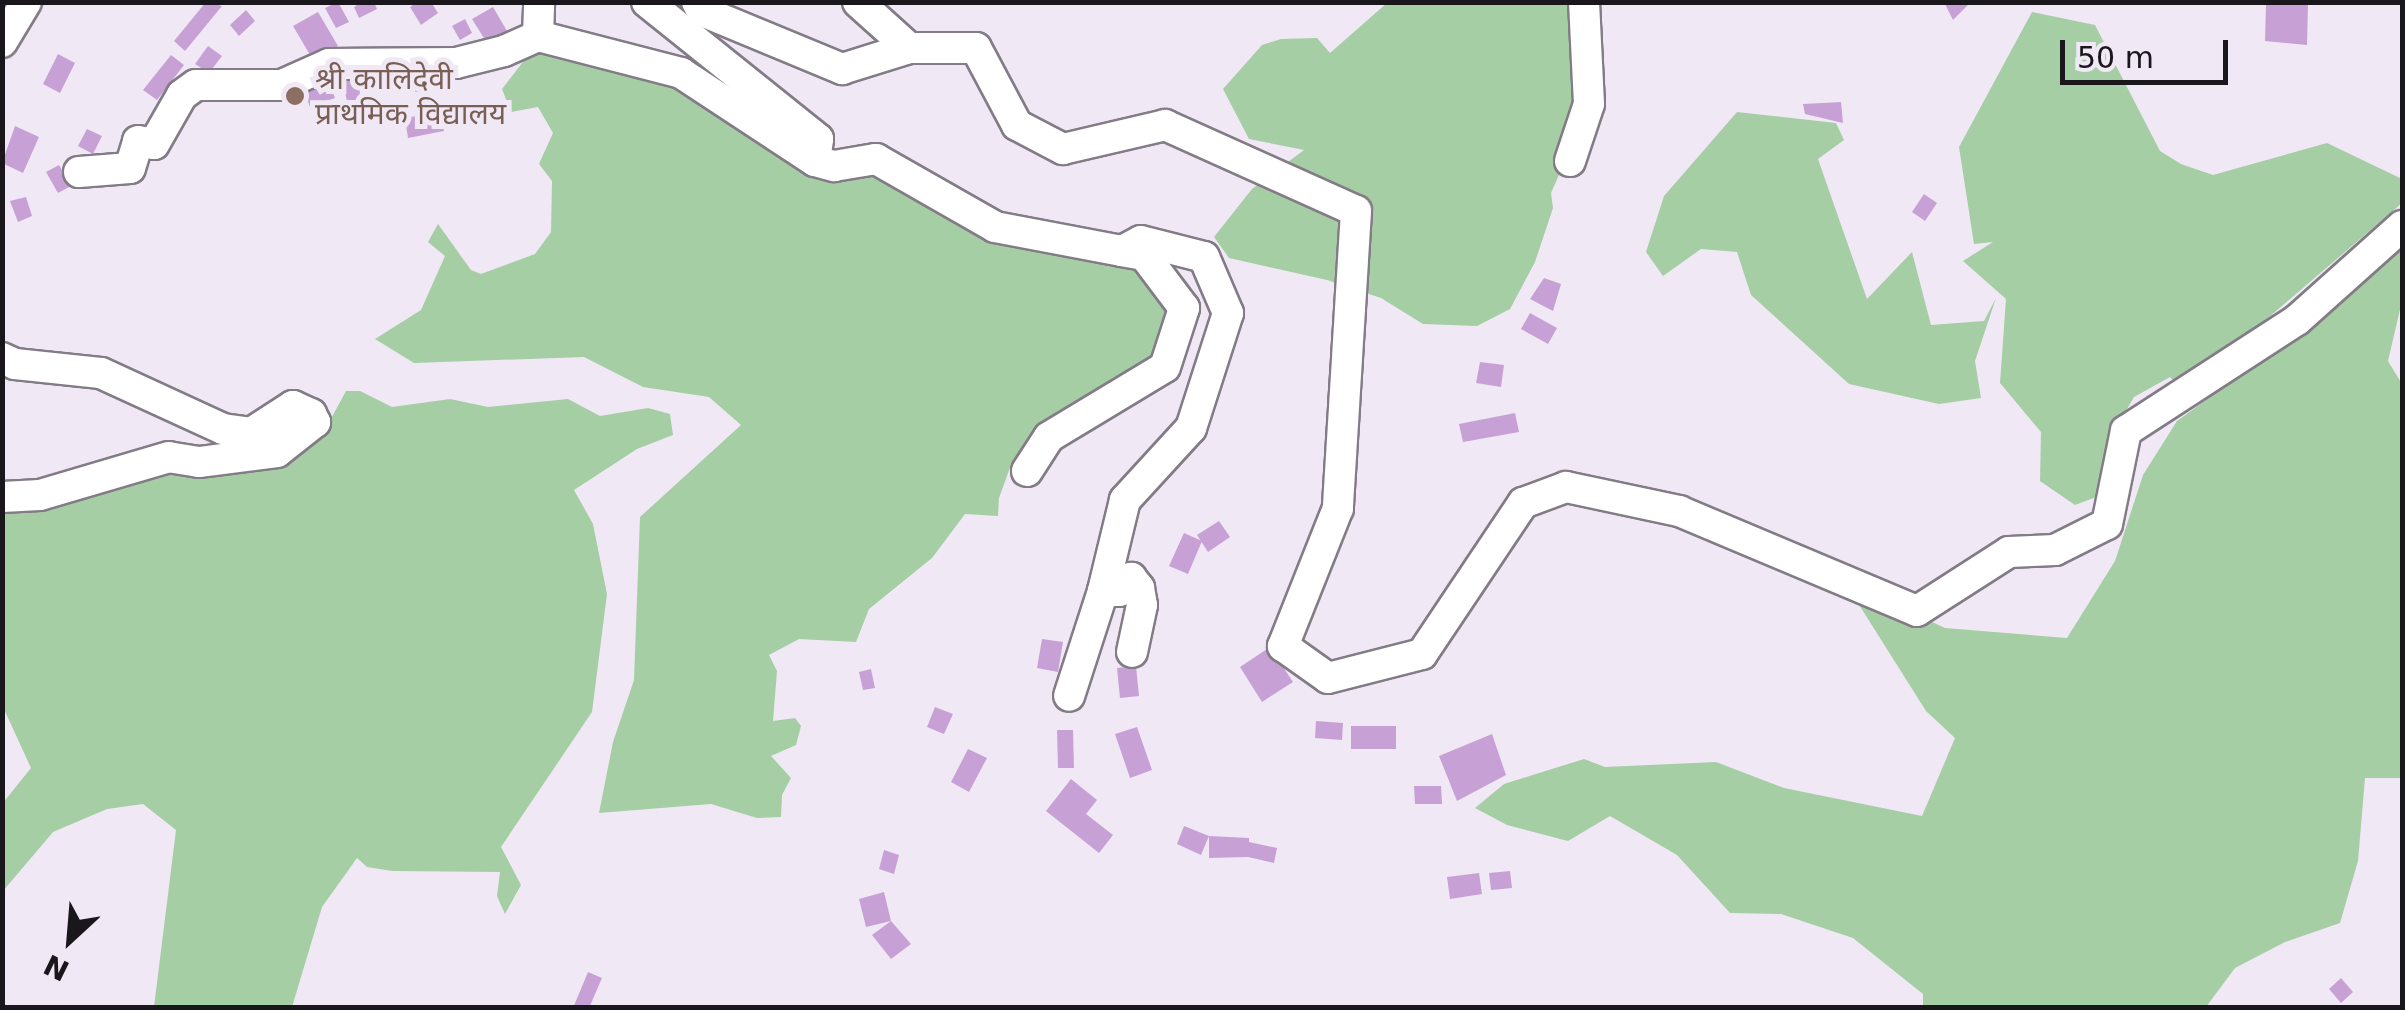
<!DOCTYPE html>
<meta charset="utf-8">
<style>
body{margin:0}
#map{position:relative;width:2405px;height:1010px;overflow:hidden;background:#f0e8f4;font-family:"DejaVu Sans","Noto Sans Devanagari",sans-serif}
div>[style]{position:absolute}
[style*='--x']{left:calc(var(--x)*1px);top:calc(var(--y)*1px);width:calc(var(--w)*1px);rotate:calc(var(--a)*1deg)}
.green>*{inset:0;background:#a5cea5}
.building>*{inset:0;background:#c7a1d5}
.roads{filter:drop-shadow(2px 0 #837b86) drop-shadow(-2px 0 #837b86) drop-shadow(0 2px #837b86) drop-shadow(0 -2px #837b86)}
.minor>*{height:30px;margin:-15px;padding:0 15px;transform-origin:15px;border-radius:15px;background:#fff}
.dots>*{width:28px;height:28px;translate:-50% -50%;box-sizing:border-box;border:5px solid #f0e8f4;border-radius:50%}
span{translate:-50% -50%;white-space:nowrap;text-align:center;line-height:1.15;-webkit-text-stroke:10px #f0e8f4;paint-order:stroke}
.education-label{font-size:30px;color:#785e54}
.left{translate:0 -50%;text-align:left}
.frame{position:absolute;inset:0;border:5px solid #1a171c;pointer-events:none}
.north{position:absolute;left:20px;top:890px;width:100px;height:100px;-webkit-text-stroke:8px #f0e8f4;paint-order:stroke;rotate:206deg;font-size:28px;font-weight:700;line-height:40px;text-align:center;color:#1a171c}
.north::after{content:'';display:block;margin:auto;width:35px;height:45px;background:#1a171c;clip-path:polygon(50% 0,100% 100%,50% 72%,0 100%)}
.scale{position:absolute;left:2060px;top:40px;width:168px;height:45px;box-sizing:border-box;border:5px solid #1a171c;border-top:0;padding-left:12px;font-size:30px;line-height:35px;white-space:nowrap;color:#1a171c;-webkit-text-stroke:8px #f0e8f4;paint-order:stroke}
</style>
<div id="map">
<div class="green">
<div style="clip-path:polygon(1387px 3px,1597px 3px,1580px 128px,1551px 193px,1553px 208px,1535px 262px,1510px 309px,1477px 326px,1423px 324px,1381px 298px,1327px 280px,1229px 258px,1214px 237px,1252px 189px,1304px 150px,1249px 139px,1223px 89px,1262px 45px,1281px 39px,1317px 38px,1330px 53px)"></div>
<div style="clip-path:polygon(2032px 12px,2095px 25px,2160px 151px,2181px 164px,2213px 175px,2327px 143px,2402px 179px,2402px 203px,2183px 391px,2170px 377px,2134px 397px,2113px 433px,2099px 496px,2075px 505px,2040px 481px,2041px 432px,2000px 383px,2006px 299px,1963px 261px,1993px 242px,1974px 244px,1959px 147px)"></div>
<div style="clip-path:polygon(556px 33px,652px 54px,715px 107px,904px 181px,928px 206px,1000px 237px,1099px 255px,1155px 278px,1179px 340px,1011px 465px,999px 498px,998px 516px,965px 514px,932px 558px,869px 609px,856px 642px,799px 639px,769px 655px,777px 671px,773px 721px,795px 718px,801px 726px,796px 745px,771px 756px,791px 778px,782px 795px,781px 817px,757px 818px,711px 804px,599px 813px,613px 742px,634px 680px,640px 517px,741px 425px,709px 397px,643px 387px,584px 357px,414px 363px,375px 339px,421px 310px,445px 256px,428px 242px,438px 224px,471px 270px,481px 274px,535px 254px,551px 232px,552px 181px,539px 164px,553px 133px,538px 107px,511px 112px,502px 89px,526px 58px)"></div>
<div style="clip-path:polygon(1737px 112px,1836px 123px,1844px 140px,1818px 159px,1867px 299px,1912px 252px,1931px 325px,1984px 321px,1996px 298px,1975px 361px,1981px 398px,1939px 404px,1849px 384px,1751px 295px,1737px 252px,1701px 249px,1663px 276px,1646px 252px,1664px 196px)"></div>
<div style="clip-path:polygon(2402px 226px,2402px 301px,2388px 361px,2402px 384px,2402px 778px,2365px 778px,2358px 861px,2340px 923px,2285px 942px,2235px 968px,2206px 1007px,1923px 1007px,1923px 994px,1853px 938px,1781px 914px,1730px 913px,1677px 855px,1610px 816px,1568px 841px,1507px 825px,1475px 808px,1504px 784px,1584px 759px,1605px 767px,1716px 762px,1784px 788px,1922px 816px,1955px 738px,1926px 711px,1844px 581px,1945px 628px,2067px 638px,2115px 561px,2143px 475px,2177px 421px,2303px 330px)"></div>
<div style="clip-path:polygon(346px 391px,360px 391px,392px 407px,450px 399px,488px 407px,568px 399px,600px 416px,648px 408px,670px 414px,673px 435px,637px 449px,574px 490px,593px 524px,607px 594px,592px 712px,501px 847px,521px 885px,505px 914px,497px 896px,500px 872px,392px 871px,367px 867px,357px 858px,322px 907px,292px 1007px,154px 1007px,176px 830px,143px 804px,107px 809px,53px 832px,3px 891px,2px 804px,31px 768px,3px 707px,3px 502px,327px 426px)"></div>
</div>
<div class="building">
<div style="clip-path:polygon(206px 2px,222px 6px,185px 51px,174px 41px)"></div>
<div style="clip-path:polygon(338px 2px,349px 22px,336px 28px,325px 8px)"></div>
<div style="clip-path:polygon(362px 2px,374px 2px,377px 9px,359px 18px,354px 7px)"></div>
<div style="clip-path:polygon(418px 2px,431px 2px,438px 13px,421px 25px,410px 7px)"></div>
<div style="clip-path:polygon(1944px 2px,1971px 2px,1953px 20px)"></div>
<div style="clip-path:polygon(2266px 4px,2308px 4px,2307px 45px,2265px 41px)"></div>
<div style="clip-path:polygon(493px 7px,507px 31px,487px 43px,472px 19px)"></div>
<div style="clip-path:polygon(246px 10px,255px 21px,239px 36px,230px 25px)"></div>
<div style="clip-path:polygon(318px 12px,338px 46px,313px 60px,293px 26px)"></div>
<div style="clip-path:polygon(465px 19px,472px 33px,460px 40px,452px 26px)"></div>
<div style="clip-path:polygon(208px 46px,222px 56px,209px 73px,195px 64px)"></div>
<div style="clip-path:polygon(58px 54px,75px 63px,60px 93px,43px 84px)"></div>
<div style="clip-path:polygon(171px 55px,184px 65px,157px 100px,143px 90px)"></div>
<div style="clip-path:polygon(424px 72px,425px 91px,397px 93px,395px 75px)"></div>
<div style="clip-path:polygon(326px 74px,335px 98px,310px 107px,301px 83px)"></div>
<div style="clip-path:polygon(362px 77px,366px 99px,347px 102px,343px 80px)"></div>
<div style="clip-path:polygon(1841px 102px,1843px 123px,1805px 114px,1803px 104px)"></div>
<div style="clip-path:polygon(440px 112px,444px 131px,408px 138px,405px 118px)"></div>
<div style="clip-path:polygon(15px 126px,39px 137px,23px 173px,2px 163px)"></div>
<div style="clip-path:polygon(87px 129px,102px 136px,93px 154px,78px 146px)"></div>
<div style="clip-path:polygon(59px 165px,71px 186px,58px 193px,46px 172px)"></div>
<div style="clip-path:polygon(1924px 194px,1937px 203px,1925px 221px,1912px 212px)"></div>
<div style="clip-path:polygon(26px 197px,32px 216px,18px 222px,10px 201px)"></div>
<div style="clip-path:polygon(1544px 278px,1561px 284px,1553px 311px,1530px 299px)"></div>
<div style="clip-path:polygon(1530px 313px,1557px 328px,1548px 344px,1521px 329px)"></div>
<div style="clip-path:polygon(1480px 362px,1504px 365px,1501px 387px,1476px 383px)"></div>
<div style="clip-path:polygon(1515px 413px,1519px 432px,1463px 442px,1459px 424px)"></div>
<div style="clip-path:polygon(1219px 521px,1230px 537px,1208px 552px,1197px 535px)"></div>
<div style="clip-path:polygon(1184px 533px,1202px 541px,1188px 574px,1169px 566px)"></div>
<div style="clip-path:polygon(1042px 639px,1063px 642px,1058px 672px,1037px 668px)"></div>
<div style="clip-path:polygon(1270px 647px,1293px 682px,1262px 702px,1240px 667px)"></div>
<div style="clip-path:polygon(1136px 666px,1139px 696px,1120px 698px,1117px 668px)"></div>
<div style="clip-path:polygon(871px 669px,875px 688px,863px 690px,859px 672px)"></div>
<div style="clip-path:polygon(935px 707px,953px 714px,944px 734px,927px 727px)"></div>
<div style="clip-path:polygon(1316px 721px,1343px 723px,1342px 740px,1315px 738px)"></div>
<div style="clip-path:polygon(1351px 726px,1396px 726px,1396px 749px,1351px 749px)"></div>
<div style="clip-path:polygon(1137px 727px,1152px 770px,1130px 778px,1115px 734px)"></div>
<div style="clip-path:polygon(1057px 730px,1073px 730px,1074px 768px,1058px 768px)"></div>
<div style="clip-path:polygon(1492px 734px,1506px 775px,1457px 801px,1439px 756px)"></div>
<div style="clip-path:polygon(968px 749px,987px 758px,969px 792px,951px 782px)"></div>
<div style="clip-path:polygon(1071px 779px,1097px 800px,1086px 814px,1113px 835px,1099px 853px,1046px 811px)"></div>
<div style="clip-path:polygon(1414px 786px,1441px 786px,1442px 804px,1415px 804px)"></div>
<div style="clip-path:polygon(1184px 826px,1209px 836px,1201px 855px,1177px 844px)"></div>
<div style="clip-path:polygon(1209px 836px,1249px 838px,1249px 842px,1277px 848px,1274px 863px,1248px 857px,1209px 858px)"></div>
<div style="clip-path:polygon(884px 850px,899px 855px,894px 874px,879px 869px)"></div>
<div style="clip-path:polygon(1510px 871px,1512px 888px,1491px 890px,1489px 873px)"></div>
<div style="clip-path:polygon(1479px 873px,1482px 894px,1450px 899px,1447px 877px)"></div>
<div style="clip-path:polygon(884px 892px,891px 921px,866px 927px,859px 899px)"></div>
<div style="clip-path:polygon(891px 921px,911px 944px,891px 959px,872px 935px)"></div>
<div style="clip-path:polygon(588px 972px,602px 978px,589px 1008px,573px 1008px)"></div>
<div style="clip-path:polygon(2341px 978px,2353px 992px,2341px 1003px,2329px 989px)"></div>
</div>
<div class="roads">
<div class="minor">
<div style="--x:697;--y:2;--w:10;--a:61"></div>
<div style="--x:702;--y:11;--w:152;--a:22.5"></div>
<div style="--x:842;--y:69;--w:70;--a:-17.4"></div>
<div style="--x:909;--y:48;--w:67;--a:0"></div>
<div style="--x:976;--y:48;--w:87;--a:62"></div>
<div style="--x:1017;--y:125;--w:52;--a:27.6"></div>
<div style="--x:1063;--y:149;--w:105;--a:-13.2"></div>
<div style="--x:1165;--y:125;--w:209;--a:24.2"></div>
<div style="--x:1356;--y:211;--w:298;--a:93.5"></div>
<div style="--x:1338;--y:508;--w:149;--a:111.7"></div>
<div style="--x:1283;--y:646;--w:55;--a:35.4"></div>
<div style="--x:1328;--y:678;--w:97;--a:-14.3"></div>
<div style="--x:1422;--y:654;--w:182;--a:-56.2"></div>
<div style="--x:1523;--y:503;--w:46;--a:-20.4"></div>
<div style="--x:1566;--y:487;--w:116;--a:12"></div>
<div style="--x:1679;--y:511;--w:258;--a:22.8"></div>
<div style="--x:1917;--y:611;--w:109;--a:-32.7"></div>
<div style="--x:2009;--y:552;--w:46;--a:-2.5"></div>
<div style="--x:2055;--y:550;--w:58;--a:-26.6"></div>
<div style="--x:2107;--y:524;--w:95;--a:-78.5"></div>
<div style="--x:2126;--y:431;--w:204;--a:-33"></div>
<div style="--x:2297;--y:320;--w:141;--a:-41.8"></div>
<div style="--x:858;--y:2;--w:69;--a:42"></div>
<div style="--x:538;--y:36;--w:34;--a:-88"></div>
<div style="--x:2;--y:42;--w:47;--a:-59"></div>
<div style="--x:815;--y:161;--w:20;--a:15"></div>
<div style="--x:834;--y:166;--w:43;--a:-9.5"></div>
<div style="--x:876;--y:159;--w:137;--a:29.7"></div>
<div style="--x:995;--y:227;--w:129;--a:10.7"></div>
<div style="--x:1122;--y:251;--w:21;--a:-28"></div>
<div style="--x:1141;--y:241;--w:65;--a:14.3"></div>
<div style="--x:1204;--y:257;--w:61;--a:66.8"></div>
<div style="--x:1228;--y:313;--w:121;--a:107.8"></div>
<div style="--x:1191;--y:428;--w:98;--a:132.5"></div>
<div style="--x:1125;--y:500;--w:94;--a:103.6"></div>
<div style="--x:1103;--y:591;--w:110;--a:107.9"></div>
<div style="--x:1570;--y:161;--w:60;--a:-71.6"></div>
<div style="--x:1589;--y:104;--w:102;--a:-92.8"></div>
<div style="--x:79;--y:172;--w:51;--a:-4.5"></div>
<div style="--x:130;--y:168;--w:28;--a:-73"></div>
<div style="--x:138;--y:141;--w:16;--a:11"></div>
<div style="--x:154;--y:144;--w:56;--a:-60.3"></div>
<div style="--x:182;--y:95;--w:17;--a:-36"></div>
<div style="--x:196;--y:85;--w:86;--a:0"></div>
<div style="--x:282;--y:85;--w:51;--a:-24.1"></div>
<div style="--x:329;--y:64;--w:127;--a:-0.5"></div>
<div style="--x:456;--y:63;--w:49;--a:-14"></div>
<div style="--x:504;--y:51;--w:37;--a:-24"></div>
<div style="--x:538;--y:36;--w:148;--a:14.5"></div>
<div style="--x:681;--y:73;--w:160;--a:33.3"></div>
<div style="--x:815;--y:161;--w:22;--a:-82"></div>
<div style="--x:818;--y:139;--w:219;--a:-141.3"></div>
<div style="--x:2;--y:358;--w:14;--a:25"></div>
<div style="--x:15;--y:364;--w:86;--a:6"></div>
<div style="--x:101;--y:373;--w:134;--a:24.7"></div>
<div style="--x:223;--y:429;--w:28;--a:8"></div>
<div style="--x:251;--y:433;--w:50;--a:-32.7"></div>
<div style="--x:293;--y:406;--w:20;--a:24"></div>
<div style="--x:311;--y:414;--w:9;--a:63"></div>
<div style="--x:315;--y:422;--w:48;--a:141.7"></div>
<div style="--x:277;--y:452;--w:79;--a:172.7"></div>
<div style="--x:199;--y:462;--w:30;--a:-171"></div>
<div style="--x:169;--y:457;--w:134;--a:163.6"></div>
<div style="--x:40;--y:495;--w:38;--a:177"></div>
<div style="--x:1027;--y:471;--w:40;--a:-57.1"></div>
<div style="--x:1049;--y:437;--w:135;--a:-31.1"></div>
<div style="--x:1165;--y:367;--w:62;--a:-72.1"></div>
<div style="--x:1184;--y:308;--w:66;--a:-127"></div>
<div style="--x:1144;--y:255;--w:22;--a:-170"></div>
<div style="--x:1103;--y:591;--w:16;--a:0"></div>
<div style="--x:1119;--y:591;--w:18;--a:-47"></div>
<div style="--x:1131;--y:578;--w:13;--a:51"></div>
<div style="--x:1139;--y:588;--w:17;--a:80"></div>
<div style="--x:1142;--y:605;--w:48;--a:102"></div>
</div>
</div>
<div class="dots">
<div style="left:295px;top:96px;background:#8d6e63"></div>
</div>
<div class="education-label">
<span class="left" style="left:315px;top:96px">श्री कालिदेवी<br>प्राथमिक विद्यालय</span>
</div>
<div class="frame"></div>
<div class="north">N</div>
<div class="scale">50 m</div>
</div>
